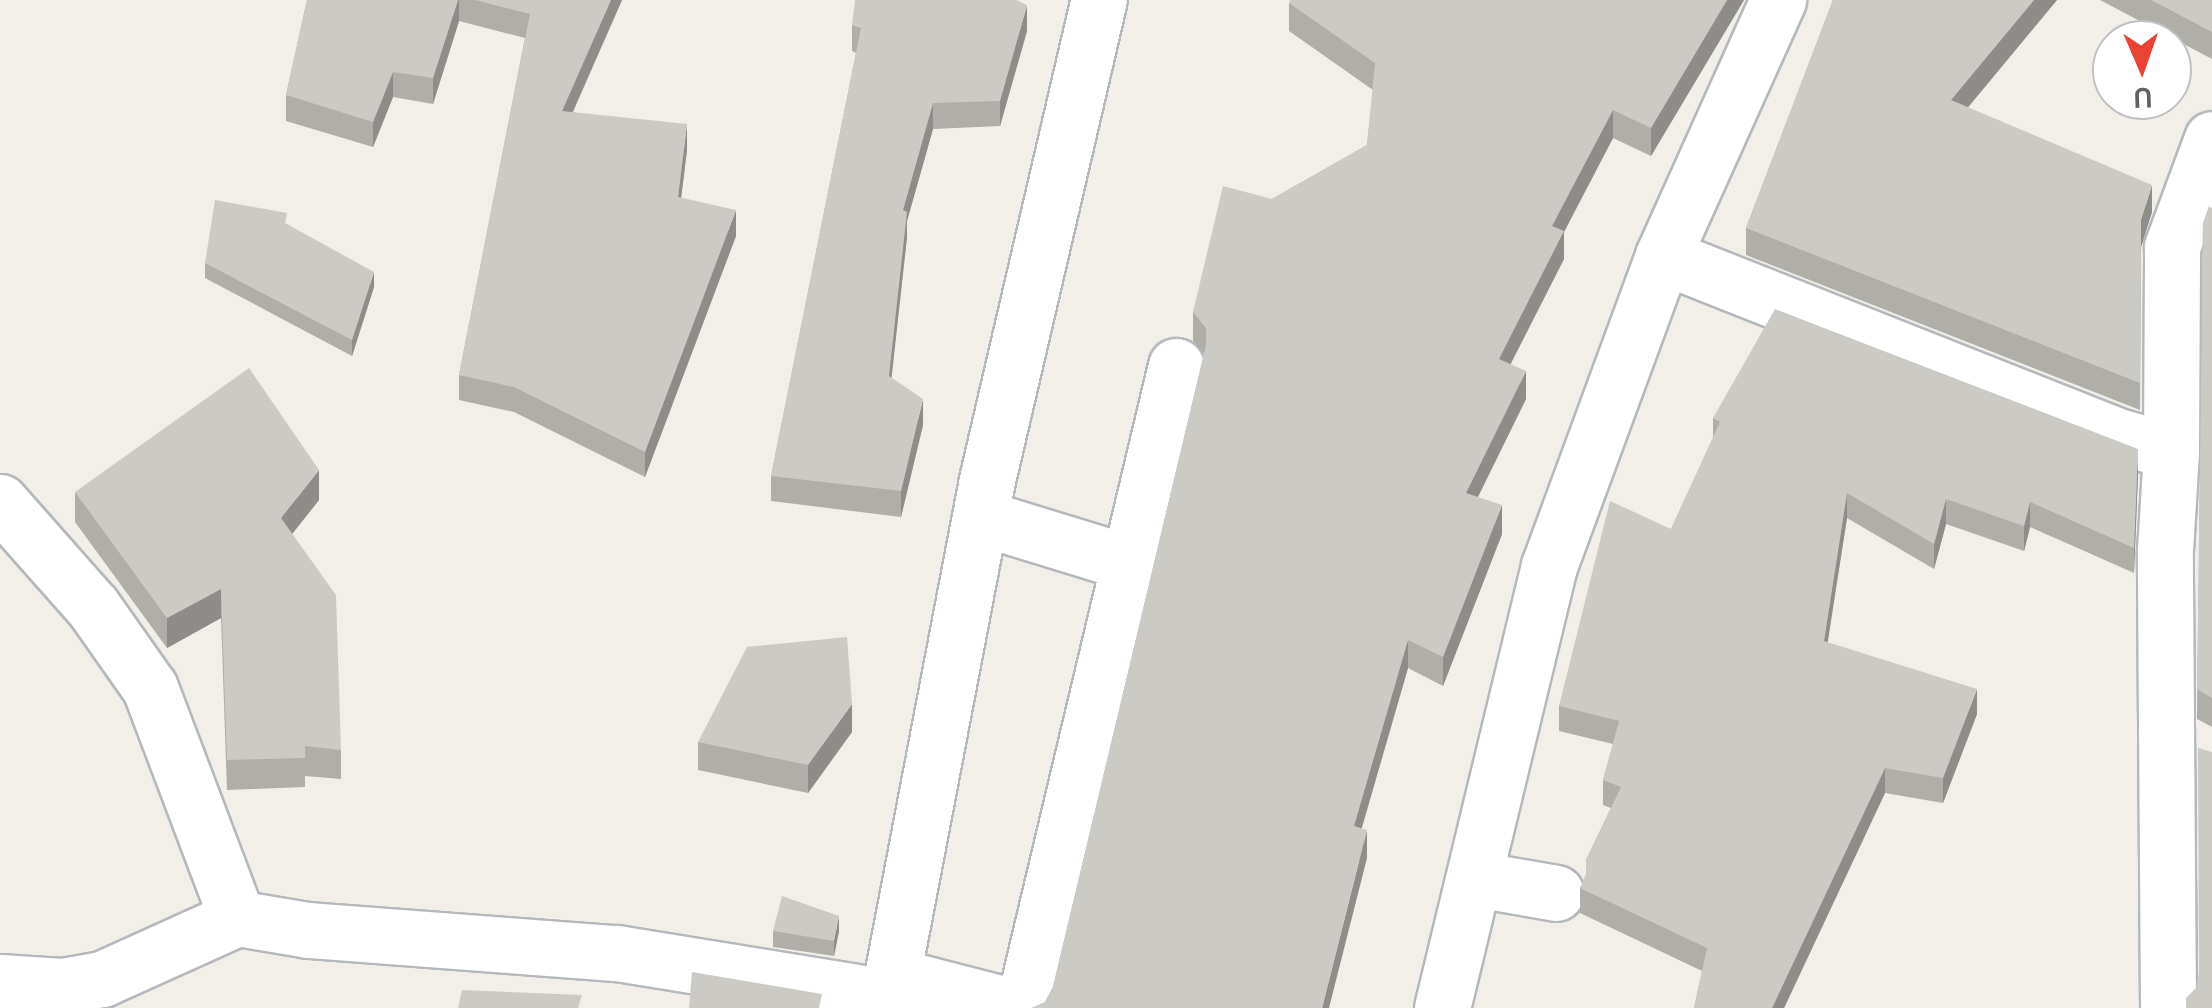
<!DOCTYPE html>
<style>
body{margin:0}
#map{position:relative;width:2212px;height:1008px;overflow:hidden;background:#f1efe8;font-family:"Space Grotesk",sans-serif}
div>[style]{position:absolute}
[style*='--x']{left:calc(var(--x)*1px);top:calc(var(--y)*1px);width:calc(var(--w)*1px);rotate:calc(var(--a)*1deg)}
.roads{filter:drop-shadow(2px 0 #b5b8bc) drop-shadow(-2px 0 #b5b8bc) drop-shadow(0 2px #b5b8bc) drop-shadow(0 -2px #b5b8bc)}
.street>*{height:55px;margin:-27.5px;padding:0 27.5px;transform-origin:27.5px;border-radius:27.5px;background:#fff}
.secondary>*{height:55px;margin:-27.5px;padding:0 27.5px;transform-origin:27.5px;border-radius:27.5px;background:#fff}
.wall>*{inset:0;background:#afaea9}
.shaded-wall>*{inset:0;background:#8f8d8a}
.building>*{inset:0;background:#cccac5}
span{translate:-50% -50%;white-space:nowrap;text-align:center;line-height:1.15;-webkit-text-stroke:9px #fff;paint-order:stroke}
.north{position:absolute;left:2092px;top:20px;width:100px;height:100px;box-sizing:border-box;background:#fff;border:2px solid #bfc1c3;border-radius:50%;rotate:178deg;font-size:28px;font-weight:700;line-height:40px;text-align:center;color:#5f6368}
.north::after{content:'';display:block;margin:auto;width:35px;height:45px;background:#ea4335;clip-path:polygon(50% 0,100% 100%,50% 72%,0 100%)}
</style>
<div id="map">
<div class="roads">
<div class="street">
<div style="--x:1663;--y:256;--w:492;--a:21.6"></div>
<div style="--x:2121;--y:437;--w:52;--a:15.6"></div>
<div style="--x:0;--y:502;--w:140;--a:48.5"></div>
<div style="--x:93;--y:607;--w:99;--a:54.9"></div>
<div style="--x:150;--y:688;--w:246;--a:69.3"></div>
<div style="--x:980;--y:517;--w:153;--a:17.1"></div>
<div style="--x:1476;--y:879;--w:81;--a:9.9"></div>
<div style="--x:895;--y:976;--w:128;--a:14.5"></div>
<div style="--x:0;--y:982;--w:62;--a:3.7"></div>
<div style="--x:62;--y:986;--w:41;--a:-9.9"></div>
<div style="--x:102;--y:979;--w:148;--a:-24.3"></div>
<div style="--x:237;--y:918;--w:72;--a:9.6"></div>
<div style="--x:308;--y:930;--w:310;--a:4.3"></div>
<div style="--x:617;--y:953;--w:276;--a:9.2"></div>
<div style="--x:886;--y:1008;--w:538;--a:-79.17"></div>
<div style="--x:987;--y:480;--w:493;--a:-76.9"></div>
<div style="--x:1023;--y:1008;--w:660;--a:-76.6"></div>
<div style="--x:2168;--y:1008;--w:458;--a:-90.4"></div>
<div style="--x:2165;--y:550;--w:99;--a:-86.5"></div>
<div style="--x:2171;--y:451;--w:204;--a:-89.7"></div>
<div style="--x:2172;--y:247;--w:115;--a:-69.7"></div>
</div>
<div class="secondary">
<div style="--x:1442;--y:1008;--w:455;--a:-76.4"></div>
<div style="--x:1549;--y:566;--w:330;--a:-69.8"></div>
<div style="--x:1663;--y:256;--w:281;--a:-65.8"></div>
</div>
</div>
<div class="wall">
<div style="clip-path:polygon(307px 0,622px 0,573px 112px,687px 150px,681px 198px,736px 236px,645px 477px,514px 412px,459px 400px,459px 375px,525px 38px,459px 21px,433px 104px,393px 97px,373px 147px,286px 121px,286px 95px)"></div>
<div style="clip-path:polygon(1744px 0,1651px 156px,1613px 138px,1564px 232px,1564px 259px,1510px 364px,1526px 399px,1478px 497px,1502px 534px,1443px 686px,1408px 668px,1362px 828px,1367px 858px,1045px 1002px,1053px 987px,1204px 354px,1193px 341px,1193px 312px,1272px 199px,1367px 145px,1373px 90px,1289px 31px,1289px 3px)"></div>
<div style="clip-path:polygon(1833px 0,2057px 0,1967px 107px,2152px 212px,2141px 247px,2140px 410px,1746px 255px,1746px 228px)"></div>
<div style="clip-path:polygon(2100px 0,2212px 0,2212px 59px)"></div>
<div style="clip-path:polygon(852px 25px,1027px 31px,1000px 126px,933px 129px,907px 221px,907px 237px,891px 378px,923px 425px,901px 517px,771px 501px,771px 476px,856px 53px,852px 51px)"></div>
<div style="clip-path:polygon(2212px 208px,2212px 727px,2197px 719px,2203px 223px)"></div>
<div style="clip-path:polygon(287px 224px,374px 287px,352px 356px,205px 278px,205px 263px)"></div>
<div style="clip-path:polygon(1713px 418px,2138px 474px,2134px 573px,2030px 527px,2024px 551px,1946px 524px,1934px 569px,1847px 518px,1827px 643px,1977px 714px,1943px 803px,1885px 793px,1784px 1008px,1694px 1008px,1702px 971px,1580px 913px,1580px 888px,1586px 876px,1586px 860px,1611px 808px,1603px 805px,1603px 780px,1613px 744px,1559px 731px,1559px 706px,1671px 529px,1713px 438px)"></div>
<div style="clip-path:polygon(75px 492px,319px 500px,292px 534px,341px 750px,341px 779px,305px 776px,305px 787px,227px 790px,221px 618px,167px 648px,75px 522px)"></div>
<div style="clip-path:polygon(852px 732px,808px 793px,698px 770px,698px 742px)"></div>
<div style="clip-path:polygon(773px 931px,839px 931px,834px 956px,773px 947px)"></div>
</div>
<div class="shaded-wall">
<div style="clip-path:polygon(458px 0,459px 0,459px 21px,433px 104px,433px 78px)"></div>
<div style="clip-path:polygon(611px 0,622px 0,562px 136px,562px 111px)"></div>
<div style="clip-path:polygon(1727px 0,1744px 0,1651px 156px,1651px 128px)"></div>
<div style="clip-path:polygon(2034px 0,2057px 0,1951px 128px,1951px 100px)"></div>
<div style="clip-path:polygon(1027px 5px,1027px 31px,1000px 126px,1000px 101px)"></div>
<div style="clip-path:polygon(393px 72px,393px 97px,373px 147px,373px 122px)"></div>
<div style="clip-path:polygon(933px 103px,933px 129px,907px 221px,907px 237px,889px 401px,889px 376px,903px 210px)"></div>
<div style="clip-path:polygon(1613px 110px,1613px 138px,1564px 232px,1564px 259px,1499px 387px,1499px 359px,1552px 226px)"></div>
<div style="clip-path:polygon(687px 124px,687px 150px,678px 223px,678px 197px)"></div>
<div style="clip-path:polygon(2152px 185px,2152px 212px,2141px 247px,2140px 410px,2141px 220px)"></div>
<div style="clip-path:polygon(736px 210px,736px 236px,645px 477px,645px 452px)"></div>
<div style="clip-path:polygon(374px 272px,374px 287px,352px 356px,352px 340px)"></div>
<div style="clip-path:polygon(1526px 371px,1526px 399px,1466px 521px,1466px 493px)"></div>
<div style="clip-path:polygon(923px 399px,923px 425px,901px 517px,901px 491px)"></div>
<div style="clip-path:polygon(2138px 449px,2138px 474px,2134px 573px,2134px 548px)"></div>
<div style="clip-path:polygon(319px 470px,319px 500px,281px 548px,281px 518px)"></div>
<div style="clip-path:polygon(1847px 493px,1847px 518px,1824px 666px,1824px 641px)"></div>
<div style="clip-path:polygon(1946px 499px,1946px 524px,1934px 569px,1934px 544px)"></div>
<div style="clip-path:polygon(2030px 502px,2030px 527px,2024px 551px,2024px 526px)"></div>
<div style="clip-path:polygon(1502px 505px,1502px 534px,1443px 686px,1443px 657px)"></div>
<div style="clip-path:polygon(221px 589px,221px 618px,167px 648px,167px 618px)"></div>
<div style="clip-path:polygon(1408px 640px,1408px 668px,1354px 854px,1354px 826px)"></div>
<div style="clip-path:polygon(1977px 689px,1977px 714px,1943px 803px,1943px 778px)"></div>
<div style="clip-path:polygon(852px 704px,852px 732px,808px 793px,808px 765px)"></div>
<div style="clip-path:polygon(1885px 768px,1885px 793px,1784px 1008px,1772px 1008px)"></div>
<div style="clip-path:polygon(1367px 830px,1367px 858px,1329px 1008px,1322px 1008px)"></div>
<div style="clip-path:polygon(839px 916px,839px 931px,834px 956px,834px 941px)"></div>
</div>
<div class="building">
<div style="clip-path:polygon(307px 0,458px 0,433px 78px,393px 72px,373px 122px,286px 95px)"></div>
<div style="clip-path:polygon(475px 0,611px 0,562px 111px,687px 124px,678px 197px,736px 210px,645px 452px,514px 387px,459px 375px,530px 14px)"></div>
<div style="clip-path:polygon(855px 0,1016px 0,1027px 5px,1000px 101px,933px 103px,903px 210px,907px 212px,889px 376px,923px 399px,901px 491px,771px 476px,861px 28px,852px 25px)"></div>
<div style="clip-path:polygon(1290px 0,1727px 0,1651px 128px,1613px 110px,1552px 226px,1564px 231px,1499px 359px,1526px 371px,1466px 493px,1502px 505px,1443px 657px,1408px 640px,1354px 826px,1367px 830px,1322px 1008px,1031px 1008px,1045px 1002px,1053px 987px,1206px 345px,1206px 328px,1193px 312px,1223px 186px,1272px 199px,1367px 145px,1375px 63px,1289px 3px)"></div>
<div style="clip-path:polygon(1833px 0,2034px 0,1951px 100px,2152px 185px,2141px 220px,2140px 383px,1746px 228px)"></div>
<div style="clip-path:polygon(2151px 0,2212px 0,2212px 32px)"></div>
<div style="clip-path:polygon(215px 200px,287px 213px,285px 223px,374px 272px,352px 340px,205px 263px)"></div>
<div style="clip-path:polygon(2209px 206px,2212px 208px,2212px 698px,2197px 689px,2203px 223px)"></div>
<div style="clip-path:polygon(1775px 309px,2138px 449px,2134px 548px,2030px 502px,2024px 526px,1946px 499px,1934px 544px,1847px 493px,1824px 641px,1977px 689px,1943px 778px,1885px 768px,1772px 1008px,1694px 1008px,1707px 948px,1580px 888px,1586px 874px,1586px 860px,1621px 787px,1603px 780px,1619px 721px,1559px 706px,1610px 501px,1671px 529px,1720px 422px,1713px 418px)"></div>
<div style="clip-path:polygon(249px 368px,319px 470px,281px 518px,336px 595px,341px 750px,305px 746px,305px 758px,227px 760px,221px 589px,167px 618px,75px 492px)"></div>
<div style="clip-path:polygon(847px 637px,852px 704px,808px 765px,698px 742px,747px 647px)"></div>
<div style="clip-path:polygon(2198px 748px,2212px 752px,2212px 1008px,2186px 1008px,2186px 998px,2196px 988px,2199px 973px)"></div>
<div style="clip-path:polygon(782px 896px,839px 916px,834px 941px,773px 931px)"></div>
<div style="clip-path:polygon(692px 972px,822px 994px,819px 1008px,689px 1008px)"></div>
<div style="clip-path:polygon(462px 990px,582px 995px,578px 1008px,458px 1008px)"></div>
</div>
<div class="north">U</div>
</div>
